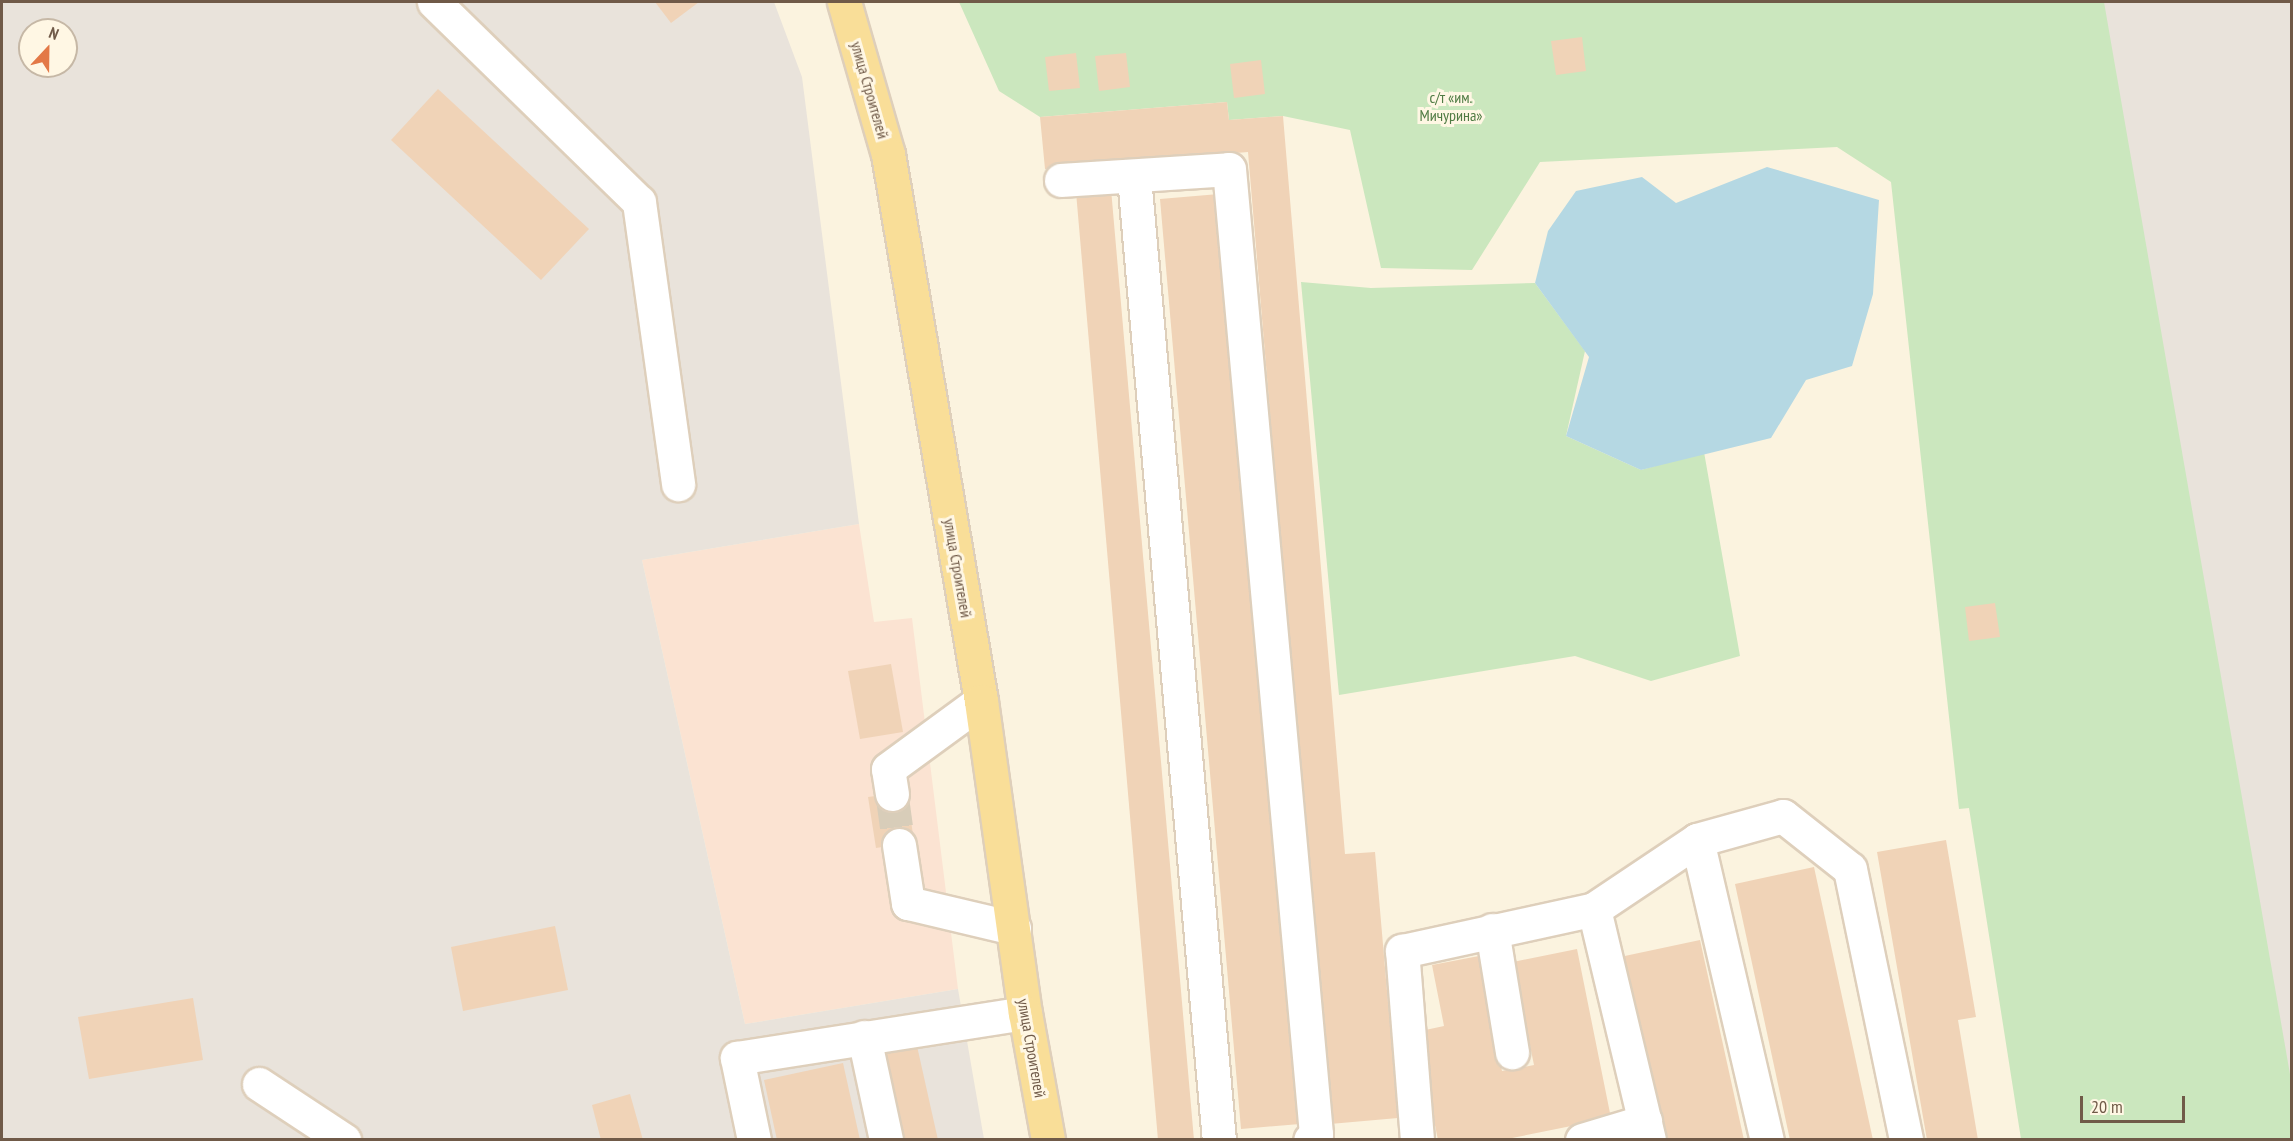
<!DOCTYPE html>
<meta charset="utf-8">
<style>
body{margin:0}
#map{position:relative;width:2293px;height:1141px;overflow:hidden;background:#fbf3df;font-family:"PT Sans Narrow",sans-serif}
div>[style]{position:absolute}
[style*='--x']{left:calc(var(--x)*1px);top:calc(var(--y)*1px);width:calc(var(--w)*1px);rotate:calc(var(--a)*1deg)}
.commercial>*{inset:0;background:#fbe3d2}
.industrial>*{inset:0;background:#e9e3db}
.green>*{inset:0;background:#cbe7be}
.water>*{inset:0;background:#b5d8e3}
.building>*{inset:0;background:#f0d3b7}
.minor-tunnel>*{height:33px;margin-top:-16.5px;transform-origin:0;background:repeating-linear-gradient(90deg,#d8cdb9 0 33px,transparent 0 49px)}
.roads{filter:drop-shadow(2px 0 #decfbb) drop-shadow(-2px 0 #decfbb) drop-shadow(0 2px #decfbb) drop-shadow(0 -2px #decfbb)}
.minor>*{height:33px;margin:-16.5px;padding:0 16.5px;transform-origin:16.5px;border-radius:16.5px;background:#fff}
.major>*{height:33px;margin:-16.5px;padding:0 16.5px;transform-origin:16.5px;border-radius:16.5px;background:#f9de98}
span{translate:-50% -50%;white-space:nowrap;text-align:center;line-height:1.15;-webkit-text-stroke:6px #fff7e4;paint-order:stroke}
.street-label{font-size:16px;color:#705a48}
.park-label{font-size:16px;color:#4f7b43}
.frame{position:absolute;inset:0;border:3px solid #705a48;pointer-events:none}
.north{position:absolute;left:18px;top:18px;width:60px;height:60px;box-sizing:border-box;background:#fff7e4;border:2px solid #c6b8a6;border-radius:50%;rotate:22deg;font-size:16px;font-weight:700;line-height:24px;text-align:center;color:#705a48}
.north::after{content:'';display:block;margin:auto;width:21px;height:27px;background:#e37846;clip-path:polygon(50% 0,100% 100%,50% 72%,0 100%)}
.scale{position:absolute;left:2080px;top:1096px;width:105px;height:27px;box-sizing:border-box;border:3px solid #705a48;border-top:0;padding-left:8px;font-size:18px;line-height:21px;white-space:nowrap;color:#705a48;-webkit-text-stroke:4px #fff7e4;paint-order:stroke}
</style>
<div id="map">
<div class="commercial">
<div style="clip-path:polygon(859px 524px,874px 622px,912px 618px,958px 989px,745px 1024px,642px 560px)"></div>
</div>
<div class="industrial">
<div style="clip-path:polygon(evenodd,2px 2px,774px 2px,802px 77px,859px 524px,642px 560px,745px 1024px,958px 989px,984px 1139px,2px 1140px,2px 2px,30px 30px,66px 30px,66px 66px,30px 66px,30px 30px)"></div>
<div style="clip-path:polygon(2097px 2px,2291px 2px,2291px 1139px)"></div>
</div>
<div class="green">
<div style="clip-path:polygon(959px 2px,2104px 2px,2291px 1080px,2291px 1139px,2021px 1139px,1969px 808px,1959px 809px,1891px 182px,1837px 147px,1540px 162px,1472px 270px,1381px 268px,1350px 130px,1283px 116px,1229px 120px,1227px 102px,1040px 117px,999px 91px)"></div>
<div style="clip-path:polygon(1301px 282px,1371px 288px,1535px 283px,1585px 351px,1566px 436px,1641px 470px,1704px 452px,1740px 656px,1651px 681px,1575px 656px,1339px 695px)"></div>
</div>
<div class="water">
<div style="clip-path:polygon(1767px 167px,1879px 200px,1873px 294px,1852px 366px,1806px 380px,1771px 438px,1641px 470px,1566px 436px,1589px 357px,1535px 283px,1548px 231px,1576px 191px,1642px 177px,1676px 203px)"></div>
</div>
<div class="building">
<div style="clip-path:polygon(655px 2px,699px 2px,671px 23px)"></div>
<div style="clip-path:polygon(1582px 37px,1586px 71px,1556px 75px,1551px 41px)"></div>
<div style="clip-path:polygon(1076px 53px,1080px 88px,1049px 91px,1045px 57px)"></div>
<div style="clip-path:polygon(1126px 53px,1130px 87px,1099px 91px,1095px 56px)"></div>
<div style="clip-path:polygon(1261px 60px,1265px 94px,1234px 98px,1230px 64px)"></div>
<div style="clip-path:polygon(438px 89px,589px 229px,541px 280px,391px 140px)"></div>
<div style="clip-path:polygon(1227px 102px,1229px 120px,1283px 116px,1345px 854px,1375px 852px,1398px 1118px,1330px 1124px,1248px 152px,1045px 169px,1040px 117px)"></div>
<div style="clip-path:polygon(1111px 189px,1194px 1140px,1158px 1140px,1076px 192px)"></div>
<div style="clip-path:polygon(1219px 194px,1300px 1124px,1241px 1129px,1160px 199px)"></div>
<div style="clip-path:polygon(1995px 603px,2000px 637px,1969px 641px,1965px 607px)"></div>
<div style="clip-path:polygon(891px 664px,903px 732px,860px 739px,848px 671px)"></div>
<div style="clip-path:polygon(907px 792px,914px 842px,876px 848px,868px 797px)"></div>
<div style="clip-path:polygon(1946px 840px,1976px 1017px,1958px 1020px,1978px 1140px,1927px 1140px,1877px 852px)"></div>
<div style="clip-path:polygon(1814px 867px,1873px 1140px,1790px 1140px,1735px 884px)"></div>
<div style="clip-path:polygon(555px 926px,568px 990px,463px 1011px,451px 947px)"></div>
<div style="clip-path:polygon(1700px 940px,1744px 1140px,1660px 1140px,1620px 957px)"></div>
<div style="clip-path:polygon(1577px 949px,1611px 1118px,1502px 1140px,1438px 1140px,1416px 1032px,1444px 1026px,1432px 965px,1479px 956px,1502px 1071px,1534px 1065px,1513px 962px)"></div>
<div style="clip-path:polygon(193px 998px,203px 1060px,89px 1079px,78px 1017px)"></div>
<div style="clip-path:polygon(917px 1046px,938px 1140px,903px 1140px,884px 1054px)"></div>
<div style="clip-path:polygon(843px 1063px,860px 1140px,777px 1140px,764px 1080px)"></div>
<div style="clip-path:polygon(630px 1094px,643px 1140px,601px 1140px,592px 1105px)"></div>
</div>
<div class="minor-tunnel">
<div style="--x:892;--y:794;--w:51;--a:82.2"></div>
</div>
<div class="roads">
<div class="minor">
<div style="--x:434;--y:2;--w:286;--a:44.3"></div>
<div style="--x:639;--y:202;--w:285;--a:82.1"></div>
<div style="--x:1134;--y:177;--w:967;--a:84.96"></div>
<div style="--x:1061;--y:180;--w:168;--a:-3.7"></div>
<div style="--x:1229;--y:169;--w:969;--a:84.85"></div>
<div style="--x:1316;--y:1134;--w:8;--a:135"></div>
<div style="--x:892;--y:794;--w:25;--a:-99"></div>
<div style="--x:888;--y:769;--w:115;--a:-36.2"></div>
<div style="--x:1697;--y:840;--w:308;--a:76.9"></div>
<div style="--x:899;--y:845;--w:59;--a:81.2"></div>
<div style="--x:908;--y:903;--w:109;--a:13.3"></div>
<div style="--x:1594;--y:909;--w:237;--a:76.6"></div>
<div style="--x:1492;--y:930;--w:124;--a:80.7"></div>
<div style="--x:864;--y:1037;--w:105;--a:77.9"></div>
<div style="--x:259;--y:1084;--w:102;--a:33.4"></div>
<div style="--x:754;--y:1140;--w:84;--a:-101.7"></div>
<div style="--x:737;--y:1058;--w:291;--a:-8.9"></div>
<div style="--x:1417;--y:1140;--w:190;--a:-94.5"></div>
<div style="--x:1402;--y:951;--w:197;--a:-12.3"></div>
<div style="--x:1594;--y:909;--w:124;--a:-33.8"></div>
<div style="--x:1697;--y:840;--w:89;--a:-15.6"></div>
<div style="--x:1783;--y:816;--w:85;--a:38.3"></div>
<div style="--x:1850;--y:869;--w:277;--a:78.3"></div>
<div style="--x:1582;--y:1140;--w:66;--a:-16.8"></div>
</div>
<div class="major">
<div style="--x:844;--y:2;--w:158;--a:73.9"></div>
<div style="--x:888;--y:154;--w:555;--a:80.35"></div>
<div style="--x:981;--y:701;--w:315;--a:82"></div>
<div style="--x:1025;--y:1013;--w:129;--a:79.7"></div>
</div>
</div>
<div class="street-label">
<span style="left:870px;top:90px;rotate:74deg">улица Строителей</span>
<span style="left:958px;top:568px;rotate:80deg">улица Строителей</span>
<span style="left:1032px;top:1048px;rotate:80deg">улица Строителей</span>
</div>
<div class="park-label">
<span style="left:1451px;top:106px">с/т «им.<br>Мичурина»</span>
</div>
<div class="frame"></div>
<div class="north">N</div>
<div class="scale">20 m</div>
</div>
